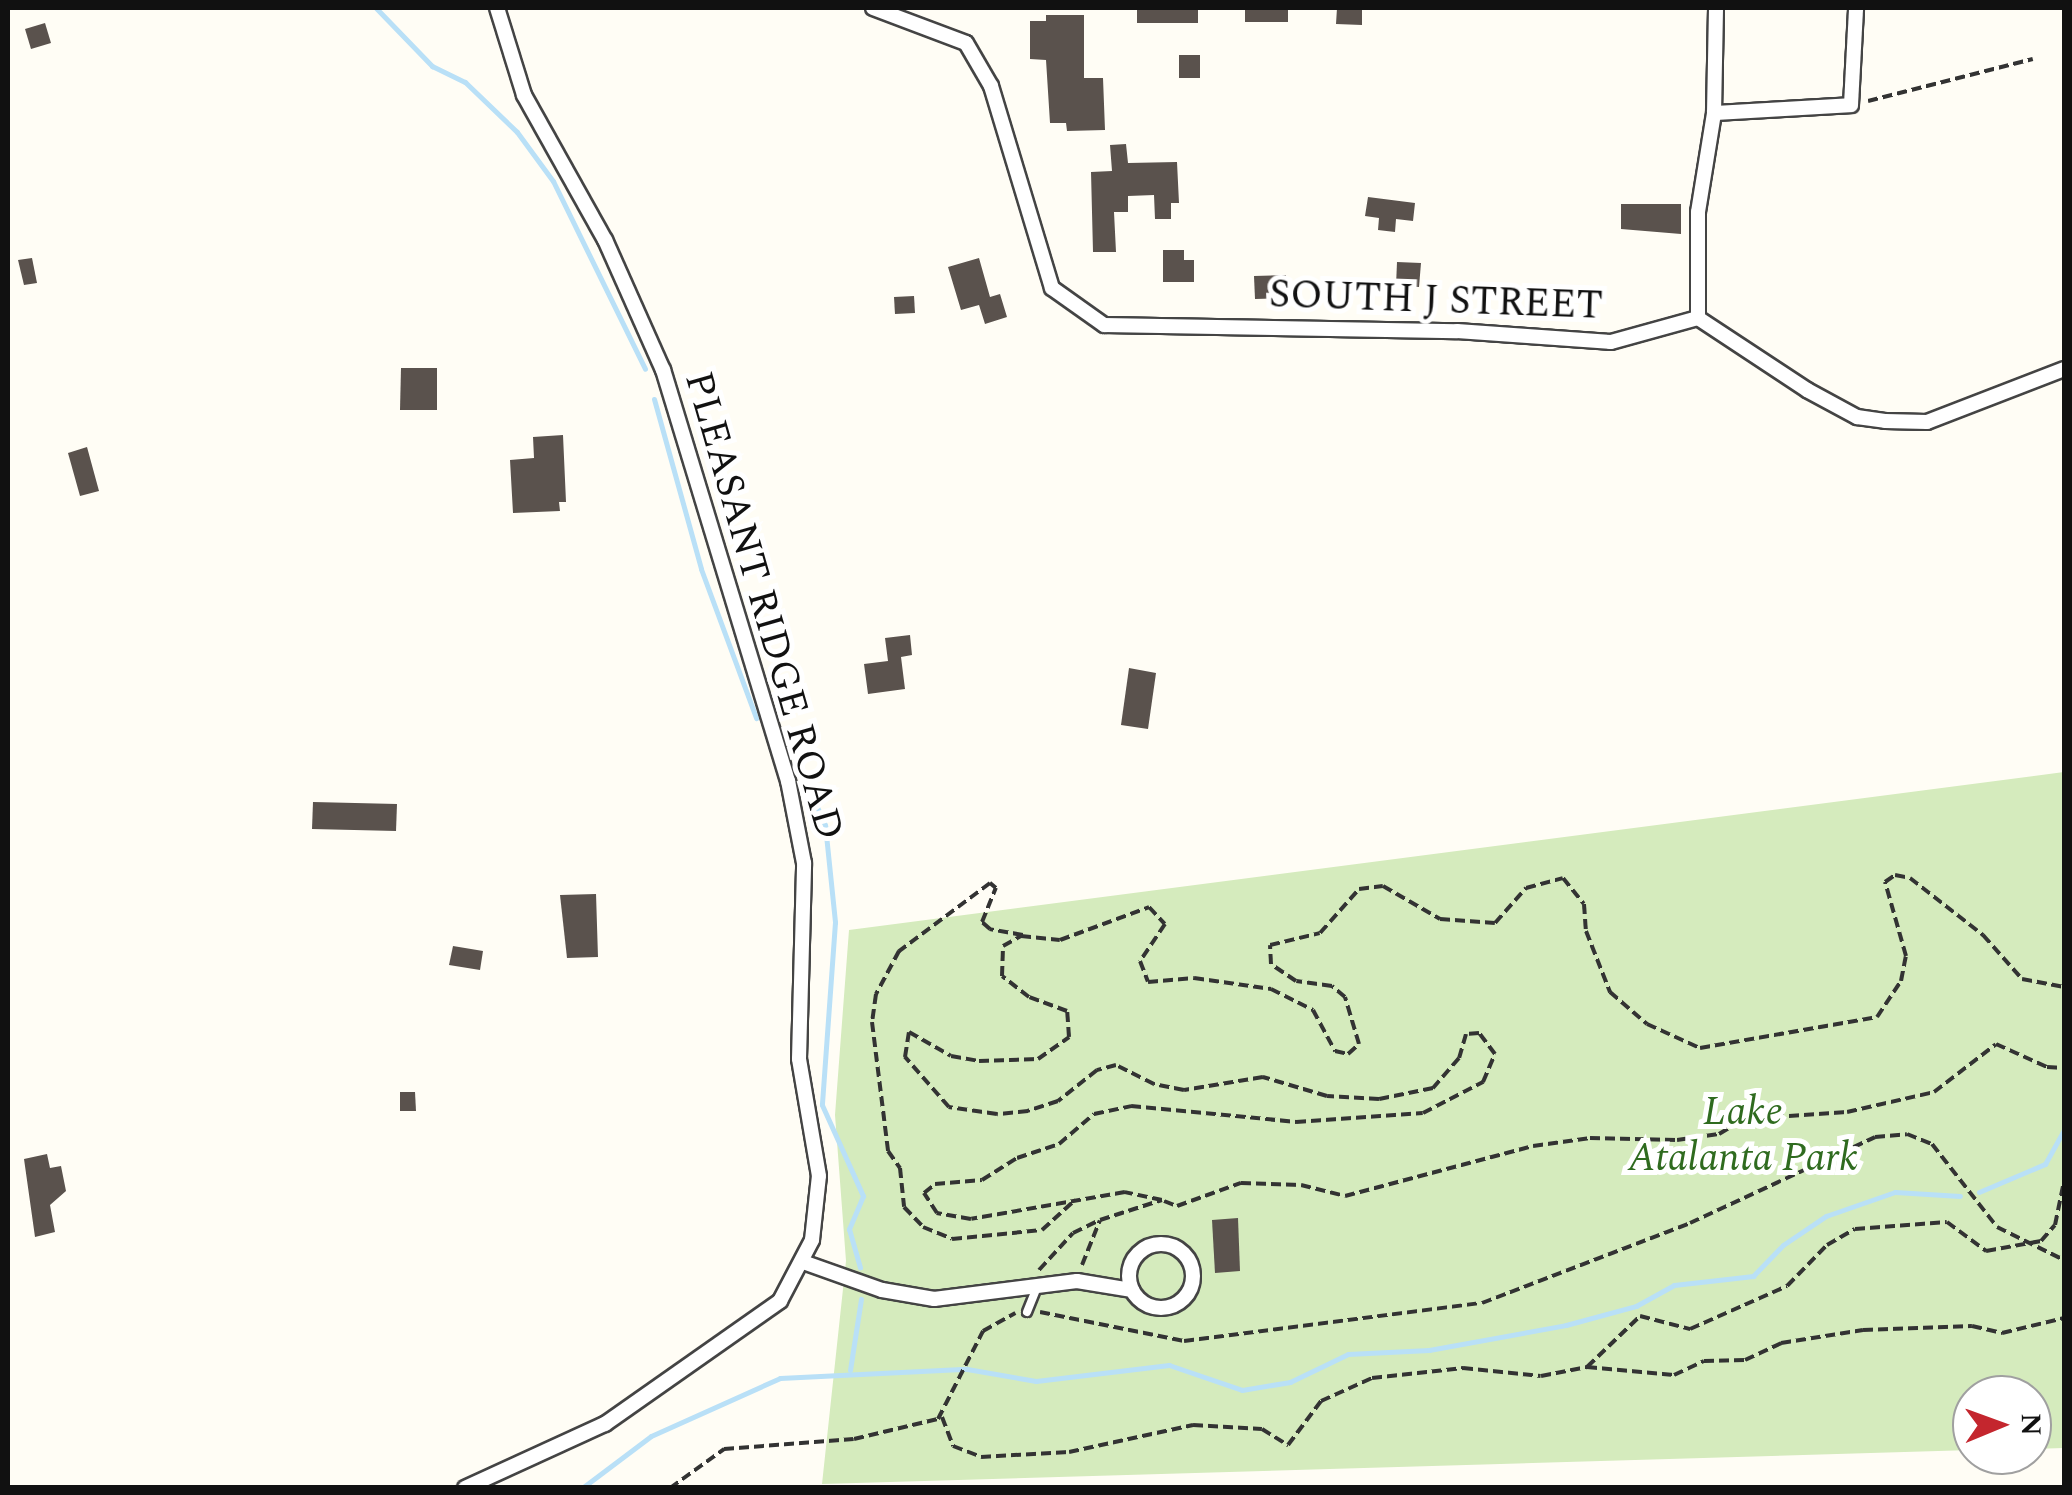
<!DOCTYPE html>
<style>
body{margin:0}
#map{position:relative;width:2072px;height:1495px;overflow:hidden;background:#fffdf5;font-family:Spectral,serif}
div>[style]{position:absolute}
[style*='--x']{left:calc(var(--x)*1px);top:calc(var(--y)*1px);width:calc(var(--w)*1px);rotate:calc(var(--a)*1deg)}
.green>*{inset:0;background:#d5ebbd}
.stream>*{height:5px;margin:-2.5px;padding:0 2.5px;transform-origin:2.5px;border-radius:2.5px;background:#b9e0f7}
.building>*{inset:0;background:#5a524d}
.path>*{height:4px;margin-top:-2px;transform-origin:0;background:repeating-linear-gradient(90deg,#333 0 10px,transparent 0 15px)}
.roads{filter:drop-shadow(2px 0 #444) drop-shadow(-2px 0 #444) drop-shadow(0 2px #444) drop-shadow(0 -2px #444)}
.service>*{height:8px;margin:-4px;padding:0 4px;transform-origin:4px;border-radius:4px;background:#fff}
.minor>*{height:14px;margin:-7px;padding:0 7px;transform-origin:7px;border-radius:7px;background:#fff}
.minor>.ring{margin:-7px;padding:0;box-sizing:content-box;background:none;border:14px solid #fff;border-radius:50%}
span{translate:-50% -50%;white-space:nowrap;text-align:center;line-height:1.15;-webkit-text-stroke:10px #fff;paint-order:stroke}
.street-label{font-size:40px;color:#111}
.park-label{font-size:40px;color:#2f6b1f;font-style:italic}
.frame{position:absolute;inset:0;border:10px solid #111;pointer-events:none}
.north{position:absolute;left:1952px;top:1375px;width:100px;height:100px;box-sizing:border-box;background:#fff;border:2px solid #a0a0a0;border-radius:50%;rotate:89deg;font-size:28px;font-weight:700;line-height:40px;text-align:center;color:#111}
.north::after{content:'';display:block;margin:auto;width:35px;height:45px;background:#c4262e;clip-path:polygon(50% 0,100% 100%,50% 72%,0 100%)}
</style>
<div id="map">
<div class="green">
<div style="clip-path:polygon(2064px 772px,2064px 1448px,2032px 1449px,2032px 1395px,1972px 1395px,1972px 1450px,822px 1484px,846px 1261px,835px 1115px,849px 930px)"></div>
</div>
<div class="stream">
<div style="--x:376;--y:8;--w:81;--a:46"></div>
<div style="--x:432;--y:66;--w:37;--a:26"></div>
<div style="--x:465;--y:82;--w:72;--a:43.9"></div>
<div style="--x:517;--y:132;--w:61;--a:53.7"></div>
<div style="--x:553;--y:181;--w:209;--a:63.9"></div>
<div style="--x:654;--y:399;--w:176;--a:74.5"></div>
<div style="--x:701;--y:569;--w:159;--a:69.7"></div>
<div style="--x:789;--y:743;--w:90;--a:66.3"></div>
<div style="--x:825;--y:825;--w:98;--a:84.1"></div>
<div style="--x:835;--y:922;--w:183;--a:94.1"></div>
<div style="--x:822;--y:1105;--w:100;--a:65.7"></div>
<div style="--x:863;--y:1196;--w:36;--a:113"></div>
<div style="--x:849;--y:1229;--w:40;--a:74"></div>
<div style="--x:1979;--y:1192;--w:72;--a:-23"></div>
<div style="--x:2045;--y:1164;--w:39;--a:-61"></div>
<div style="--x:850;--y:1370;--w:72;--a:-81.2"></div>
<div style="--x:582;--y:1488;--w:86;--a:-37"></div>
<div style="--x:651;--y:1436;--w:141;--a:-24.2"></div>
<div style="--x:780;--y:1378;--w:187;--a:-2.8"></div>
<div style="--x:967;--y:1369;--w:70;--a:9.9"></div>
<div style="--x:1036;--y:1381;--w:134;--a:-6.9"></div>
<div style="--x:1169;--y:1365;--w:77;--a:18.9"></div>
<div style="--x:1242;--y:1390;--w:49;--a:-9.5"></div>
<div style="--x:1290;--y:1382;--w:64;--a:-25.8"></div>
<div style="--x:1348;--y:1354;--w:81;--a:-2.8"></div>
<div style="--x:1429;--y:1350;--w:139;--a:-10.3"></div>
<div style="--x:1566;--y:1325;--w:73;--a:-15.2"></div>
<div style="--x:1636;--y:1306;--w:43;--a:-28.9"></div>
<div style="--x:1674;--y:1285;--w:80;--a:-6.5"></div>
<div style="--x:1753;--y:1276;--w:43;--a:-45.9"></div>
<div style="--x:1783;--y:1245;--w:52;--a:-34"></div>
<div style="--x:1826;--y:1216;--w:73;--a:-19.2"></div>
<div style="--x:1895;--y:1192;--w:65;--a:3.5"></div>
</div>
<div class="building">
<div style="clip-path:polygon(1137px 8px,1198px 8px,1198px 23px,1137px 23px)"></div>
<div style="clip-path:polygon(1245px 8px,1288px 8px,1288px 22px,1245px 22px)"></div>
<div style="clip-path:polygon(1337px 8px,1362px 8px,1362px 25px,1336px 24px)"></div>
<div style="clip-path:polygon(1046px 15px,1084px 15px,1084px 78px,1103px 78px,1105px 130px,1067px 131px,1066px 123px,1050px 123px,1046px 60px,1030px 59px,1030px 21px,1046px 21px)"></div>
<div style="clip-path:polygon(45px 23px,51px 43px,31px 49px,25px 29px)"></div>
<div style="clip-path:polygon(1179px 55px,1200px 55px,1200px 78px,1179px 78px)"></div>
<div style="clip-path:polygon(1126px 144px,1128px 163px,1177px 162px,1179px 203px,1171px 203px,1171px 219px,1155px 219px,1154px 195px,1128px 196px,1128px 212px,1114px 212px,1116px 252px,1093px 252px,1091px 172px,1112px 171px,1110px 145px)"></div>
<div style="clip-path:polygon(1368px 197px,1415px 203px,1413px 221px,1396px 219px,1395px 232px,1378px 230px,1379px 218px,1365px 216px)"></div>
<div style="clip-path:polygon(1621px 204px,1681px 204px,1681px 234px,1621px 229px)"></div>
<div style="clip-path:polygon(1163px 250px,1184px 250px,1184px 260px,1194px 260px,1194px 282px,1163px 282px)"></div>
<div style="clip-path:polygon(32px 258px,37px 283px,24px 285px,18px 260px)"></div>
<div style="clip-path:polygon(979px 258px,990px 297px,1000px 294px,1007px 317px,985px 324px,979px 305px,961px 310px,948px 267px)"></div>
<div style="clip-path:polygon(1397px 262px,1421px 263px,1419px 287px,1396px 286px)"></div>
<div style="clip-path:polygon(1286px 275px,1287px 298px,1255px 299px,1254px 276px)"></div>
<div style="clip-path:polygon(914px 296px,915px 313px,895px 314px,894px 297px)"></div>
<div style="clip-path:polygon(401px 368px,437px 368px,437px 410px,400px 410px)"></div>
<div style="clip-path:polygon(563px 435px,566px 502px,559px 502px,560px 511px,513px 513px,510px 460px,534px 458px,533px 437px)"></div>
<div style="clip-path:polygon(87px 447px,99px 491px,80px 496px,68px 453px)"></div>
<div style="clip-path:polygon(910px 635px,912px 655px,901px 657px,905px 689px,868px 694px,864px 664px,888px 661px,885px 638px)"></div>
<div style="clip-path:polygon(1129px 668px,1156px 673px,1148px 729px,1121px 725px)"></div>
<div style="clip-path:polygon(313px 802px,397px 804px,396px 831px,312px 829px)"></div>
<div style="clip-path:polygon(596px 894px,598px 957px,567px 958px,560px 895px)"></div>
<div style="clip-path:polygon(453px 946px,483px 951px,480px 970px,449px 965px)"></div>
<div style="clip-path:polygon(400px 1092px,415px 1092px,416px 1111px,400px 1111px)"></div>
<div style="clip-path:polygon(47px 1154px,50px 1168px,61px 1166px,66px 1191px,50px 1205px,55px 1232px,35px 1237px,24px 1159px)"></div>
<div style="clip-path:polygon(1238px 1218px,1240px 1271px,1215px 1273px,1212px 1220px)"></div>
</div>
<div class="path">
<div style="--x:1868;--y:101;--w:170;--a:-14.3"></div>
<div style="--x:1023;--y:935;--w:34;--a:-170"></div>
<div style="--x:990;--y:929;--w:11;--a:-139"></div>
<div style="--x:982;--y:922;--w:37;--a:-68"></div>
<div style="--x:996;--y:888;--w:8;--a:-140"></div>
<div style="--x:990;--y:883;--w:114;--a:143.2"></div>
<div style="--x:899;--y:951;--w:49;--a:118.1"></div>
<div style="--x:876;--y:994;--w:28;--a:98"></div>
<div style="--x:872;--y:1022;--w:130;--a:82.9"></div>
<div style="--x:888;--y:1151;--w:21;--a:55"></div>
<div style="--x:900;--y:1168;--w:39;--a:84"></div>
<div style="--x:904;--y:1207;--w:28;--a:46"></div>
<div style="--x:923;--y:1227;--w:31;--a:22"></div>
<div style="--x:952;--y:1239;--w:90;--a:-5.7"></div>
<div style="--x:1042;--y:1230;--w:45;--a:-42.3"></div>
<div style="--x:1164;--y:1201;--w:14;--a:21"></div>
<div style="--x:1177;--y:1206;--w:68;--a:-19.8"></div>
<div style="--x:1241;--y:1183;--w:60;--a:1.9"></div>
<div style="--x:1301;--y:1185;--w:45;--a:14"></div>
<div style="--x:1345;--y:1196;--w:195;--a:-14.9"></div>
<div style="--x:1533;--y:1146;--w:58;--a:-8"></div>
<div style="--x:1590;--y:1138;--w:87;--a:1.3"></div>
<div style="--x:1677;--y:1140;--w:42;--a:-8.1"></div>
<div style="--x:1719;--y:1134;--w:29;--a:-31"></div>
<div style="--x:1744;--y:1119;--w:103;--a:-3.9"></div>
<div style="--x:1847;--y:1112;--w:89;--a:-12.9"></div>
<div style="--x:1934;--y:1092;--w:78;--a:-37.7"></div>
<div style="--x:1996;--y:1044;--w:56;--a:24.3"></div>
<div style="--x:2047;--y:1067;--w:17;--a:3"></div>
<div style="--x:1082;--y:1265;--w:48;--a:-68.2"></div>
<div style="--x:1100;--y:1220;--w:65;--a:-17.9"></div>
<div style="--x:1162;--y:1200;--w:38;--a:-168"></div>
<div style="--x:1125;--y:1192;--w:156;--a:170.1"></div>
<div style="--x:971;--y:1219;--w:35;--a:-170"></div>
<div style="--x:937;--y:1213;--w:24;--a:-123"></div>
<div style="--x:924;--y:1193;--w:14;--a:-39"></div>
<div style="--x:935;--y:1184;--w:47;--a:-4.9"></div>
<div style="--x:982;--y:1180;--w:41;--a:-32.2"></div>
<div style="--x:1017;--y:1158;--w:44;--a:-18.4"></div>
<div style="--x:1059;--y:1144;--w:46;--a:-40.6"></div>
<div style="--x:1094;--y:1114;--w:38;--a:-12"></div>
<div style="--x:1131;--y:1106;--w:166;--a:5.5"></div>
<div style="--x:1296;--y:1122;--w:127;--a:-4.1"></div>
<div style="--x:1423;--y:1113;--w:68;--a:-27.3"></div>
<div style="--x:1483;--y:1082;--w:30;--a:-67"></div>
<div style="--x:1495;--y:1054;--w:26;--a:-127"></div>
<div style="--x:1479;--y:1033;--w:13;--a:176"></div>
<div style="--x:1466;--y:1034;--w:25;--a:106"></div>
<div style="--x:1459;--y:1058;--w:40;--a:131"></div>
<div style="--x:1433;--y:1088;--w:55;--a:168.5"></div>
<div style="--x:1379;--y:1099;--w:52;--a:-176.7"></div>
<div style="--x:1327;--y:1096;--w:67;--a:-163.5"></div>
<div style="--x:1263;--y:1077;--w:80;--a:170.7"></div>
<div style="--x:1184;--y:1090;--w:31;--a:-169"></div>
<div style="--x:1154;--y:1084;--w:42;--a:-153.4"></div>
<div style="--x:1116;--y:1065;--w:20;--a:165"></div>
<div style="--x:1097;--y:1070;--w:50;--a:141.5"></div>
<div style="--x:1058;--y:1101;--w:32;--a:162"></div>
<div style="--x:1028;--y:1111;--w:31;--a:174"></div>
<div style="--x:997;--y:1114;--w:49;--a:-171.7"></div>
<div style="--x:949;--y:1107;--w:67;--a:-131.3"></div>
<div style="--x:905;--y:1057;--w:25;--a:-81"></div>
<div style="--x:909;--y:1032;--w:48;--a:29.7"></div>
<div style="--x:951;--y:1056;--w:28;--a:10"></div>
<div style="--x:979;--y:1061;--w:59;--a:-1.9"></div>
<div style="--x:1038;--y:1059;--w:38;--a:-35"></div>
<div style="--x:1069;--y:1037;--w:26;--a:-94"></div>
<div style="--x:1067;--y:1011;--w:40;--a:-159.8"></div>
<div style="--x:1029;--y:997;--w:34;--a:-142"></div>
<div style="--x:1002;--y:976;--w:30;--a:-88"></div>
<div style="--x:1003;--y:946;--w:21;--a:-29"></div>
<div style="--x:1021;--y:936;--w:39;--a:6"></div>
<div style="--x:1060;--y:940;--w:95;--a:-20.3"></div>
<div style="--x:1149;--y:907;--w:23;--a:47"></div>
<div style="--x:1165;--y:924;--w:45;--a:124"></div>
<div style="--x:1140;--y:961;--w:22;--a:69"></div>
<div style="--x:1148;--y:982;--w:46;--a:-5"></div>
<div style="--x:1194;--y:978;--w:78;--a:8.1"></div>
<div style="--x:1271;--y:989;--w:47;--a:26.6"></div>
<div style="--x:1313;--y:1010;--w:47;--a:61.8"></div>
<div style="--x:1335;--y:1051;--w:13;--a:13"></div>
<div style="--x:1348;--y:1054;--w:15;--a:-42"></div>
<div style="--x:1359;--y:1044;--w:49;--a:-106.6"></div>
<div style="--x:1345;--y:997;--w:17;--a:-140"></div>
<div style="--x:1332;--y:986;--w:36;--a:-172"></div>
<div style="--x:1296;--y:981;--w:30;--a:-146"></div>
<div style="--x:1271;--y:964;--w:19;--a:-93"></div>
<div style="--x:1270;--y:945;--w:51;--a:-13.5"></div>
<div style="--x:1320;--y:933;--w:59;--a:-48.4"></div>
<div style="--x:1359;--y:889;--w:24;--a:-7"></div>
<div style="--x:1383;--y:886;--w:66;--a:30.1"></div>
<div style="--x:1440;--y:919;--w:55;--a:4.2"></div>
<div style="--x:1495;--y:923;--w:47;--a:-48.5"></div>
<div style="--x:1526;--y:888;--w:38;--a:-15"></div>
<div style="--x:1563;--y:878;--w:33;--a:51"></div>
<div style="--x:1584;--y:904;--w:27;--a:86"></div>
<div style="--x:1586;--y:931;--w:66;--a:68.5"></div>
<div style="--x:1610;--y:992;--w:49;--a:40.9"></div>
<div style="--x:1647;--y:1024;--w:58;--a:24.4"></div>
<div style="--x:1700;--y:1048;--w:180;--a:-9.9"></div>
<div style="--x:1877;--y:1017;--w:43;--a:-56.3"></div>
<div style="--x:1901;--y:981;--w:25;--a:-79"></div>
<div style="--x:1906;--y:956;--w:77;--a:-105.8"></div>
<div style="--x:1885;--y:882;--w:12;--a:-35"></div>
<div style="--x:1895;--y:875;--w:15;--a:11"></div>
<div style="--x:1910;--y:878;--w:93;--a:38"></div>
<div style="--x:1983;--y:935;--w:59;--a:48.4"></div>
<div style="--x:2022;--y:979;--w:43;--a:10.8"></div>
<div style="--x:1039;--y:1270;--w:50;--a:-47.4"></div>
<div style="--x:1073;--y:1233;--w:30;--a:-26"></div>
<div style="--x:1040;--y:1312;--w:147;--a:11.4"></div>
<div style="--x:1184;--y:1341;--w:300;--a:-7.3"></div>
<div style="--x:1482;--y:1303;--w:223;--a:-21"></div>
<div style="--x:1690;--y:1223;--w:204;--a:-24.9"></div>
<div style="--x:1875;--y:1137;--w:32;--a:-5"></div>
<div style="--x:1907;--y:1134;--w:27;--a:22"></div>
<div style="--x:1932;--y:1144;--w:105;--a:51.9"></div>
<div style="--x:1997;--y:1227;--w:75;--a:26.2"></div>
<div style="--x:1587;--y:1367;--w:87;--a:5.3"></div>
<div style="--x:1674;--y:1375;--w:33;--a:-25"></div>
<div style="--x:1704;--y:1361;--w:41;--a:-1.4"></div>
<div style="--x:1745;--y:1360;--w:40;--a:-25"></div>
<div style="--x:1781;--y:1343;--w:83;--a:-9"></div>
<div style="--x:1863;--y:1330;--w:109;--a:-2.1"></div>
<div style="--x:1972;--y:1326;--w:31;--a:13"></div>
<div style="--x:2002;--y:1333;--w:64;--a:-13.6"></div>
<div style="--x:942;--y:1417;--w:31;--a:69"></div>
<div style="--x:953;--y:1446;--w:30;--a:21"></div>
<div style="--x:981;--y:1457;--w:88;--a:-3.3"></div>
<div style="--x:1069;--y:1452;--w:127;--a:-12.3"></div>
<div style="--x:1193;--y:1425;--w:69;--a:3.3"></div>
<div style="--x:1262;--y:1429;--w:31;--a:32"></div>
<div style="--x:1288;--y:1445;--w:55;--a:-53.1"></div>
<div style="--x:1321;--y:1401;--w:56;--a:-24.3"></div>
<div style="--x:1372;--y:1378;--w:92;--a:-6.3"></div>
<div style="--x:1463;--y:1368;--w:78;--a:5.9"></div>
<div style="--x:1541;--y:1376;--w:47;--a:-11.1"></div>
<div style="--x:1587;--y:1367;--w:74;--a:-43.9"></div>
<div style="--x:1640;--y:1316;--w:52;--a:14.6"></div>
<div style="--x:1690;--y:1329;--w:106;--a:-23.9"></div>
<div style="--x:1787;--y:1286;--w:57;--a:-45.7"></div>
<div style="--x:1827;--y:1245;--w:32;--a:-30"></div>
<div style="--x:1855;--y:1229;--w:92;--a:-4.4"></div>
<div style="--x:1947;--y:1222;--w:49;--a:36.6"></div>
<div style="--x:1986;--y:1251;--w:56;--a:-10.3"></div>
<div style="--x:2041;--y:1241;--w:21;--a:-49"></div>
<div style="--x:2055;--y:1225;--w:45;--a:-78.4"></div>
<div style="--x:670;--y:1488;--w:67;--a:-35.8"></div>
<div style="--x:724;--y:1449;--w:130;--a:-4.4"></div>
<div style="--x:854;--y:1439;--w:86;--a:-13.4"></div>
<div style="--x:938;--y:1419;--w:99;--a:-62.9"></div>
<div style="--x:983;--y:1331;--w:37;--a:-29"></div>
</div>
<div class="roads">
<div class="service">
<div style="--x:1027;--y:1312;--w:29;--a:-68"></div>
</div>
<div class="minor">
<div style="--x:873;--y:8;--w:99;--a:20.6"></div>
<div style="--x:966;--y:43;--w:50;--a:59.8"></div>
<div style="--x:991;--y:86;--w:211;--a:73.2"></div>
<div style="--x:1052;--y:288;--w:64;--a:35.4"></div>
<div style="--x:1104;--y:325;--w:353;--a:1"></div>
<div style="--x:1457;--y:331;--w:154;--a:4.1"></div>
<div style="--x:1611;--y:342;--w:90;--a:-15.4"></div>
<div style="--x:1698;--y:318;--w:131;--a:33.4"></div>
<div style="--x:1807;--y:390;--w:57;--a:28.4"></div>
<div style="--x:1857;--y:417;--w:28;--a:8"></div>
<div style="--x:1885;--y:421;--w:42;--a:1.4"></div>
<div style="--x:1927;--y:422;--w:147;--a:-21.1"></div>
<div style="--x:1714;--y:113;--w:137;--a:-3.3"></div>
<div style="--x:1851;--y:105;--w:97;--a:-87"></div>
<div style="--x:1698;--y:318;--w:106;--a:-90"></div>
<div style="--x:1698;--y:212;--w:100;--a:-80.8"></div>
<div style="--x:1714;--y:113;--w:105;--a:-88.9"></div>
<div class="ring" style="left:1129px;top:1244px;width:50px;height:50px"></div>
<div style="--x:803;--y:1262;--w:84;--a:19.5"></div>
<div style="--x:882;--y:1290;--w:53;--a:9.8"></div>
<div style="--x:934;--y:1299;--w:144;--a:-7.2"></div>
<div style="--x:1077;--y:1281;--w:56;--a:9.3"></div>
<div style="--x:465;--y:1488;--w:154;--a:-24.6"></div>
<div style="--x:605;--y:1424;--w:214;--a:-35.1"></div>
<div style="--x:780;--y:1301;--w:69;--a:-62.3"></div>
<div style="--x:812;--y:1240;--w:64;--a:-83.8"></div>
<div style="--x:819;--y:1176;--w:119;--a:-99.7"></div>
<div style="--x:799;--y:1059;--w:196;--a:-88.5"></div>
<div style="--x:804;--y:863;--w:84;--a:-101"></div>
<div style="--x:788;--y:781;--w:430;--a:-106.9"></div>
<div style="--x:663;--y:370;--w:142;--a:-114"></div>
<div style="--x:605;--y:240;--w:166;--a:-119.2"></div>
<div style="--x:524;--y:95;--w:91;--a:-107.2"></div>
</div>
</div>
<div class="street-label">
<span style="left:1436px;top:301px;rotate:2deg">SOUTH J STREET</span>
<span style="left:763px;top:606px;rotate:74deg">PLEASANT RIDGE ROAD</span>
</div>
<div class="park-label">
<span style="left:1743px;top:1136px">Lake<br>Atalanta Park</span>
</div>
<div class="frame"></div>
<div class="north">N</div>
</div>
